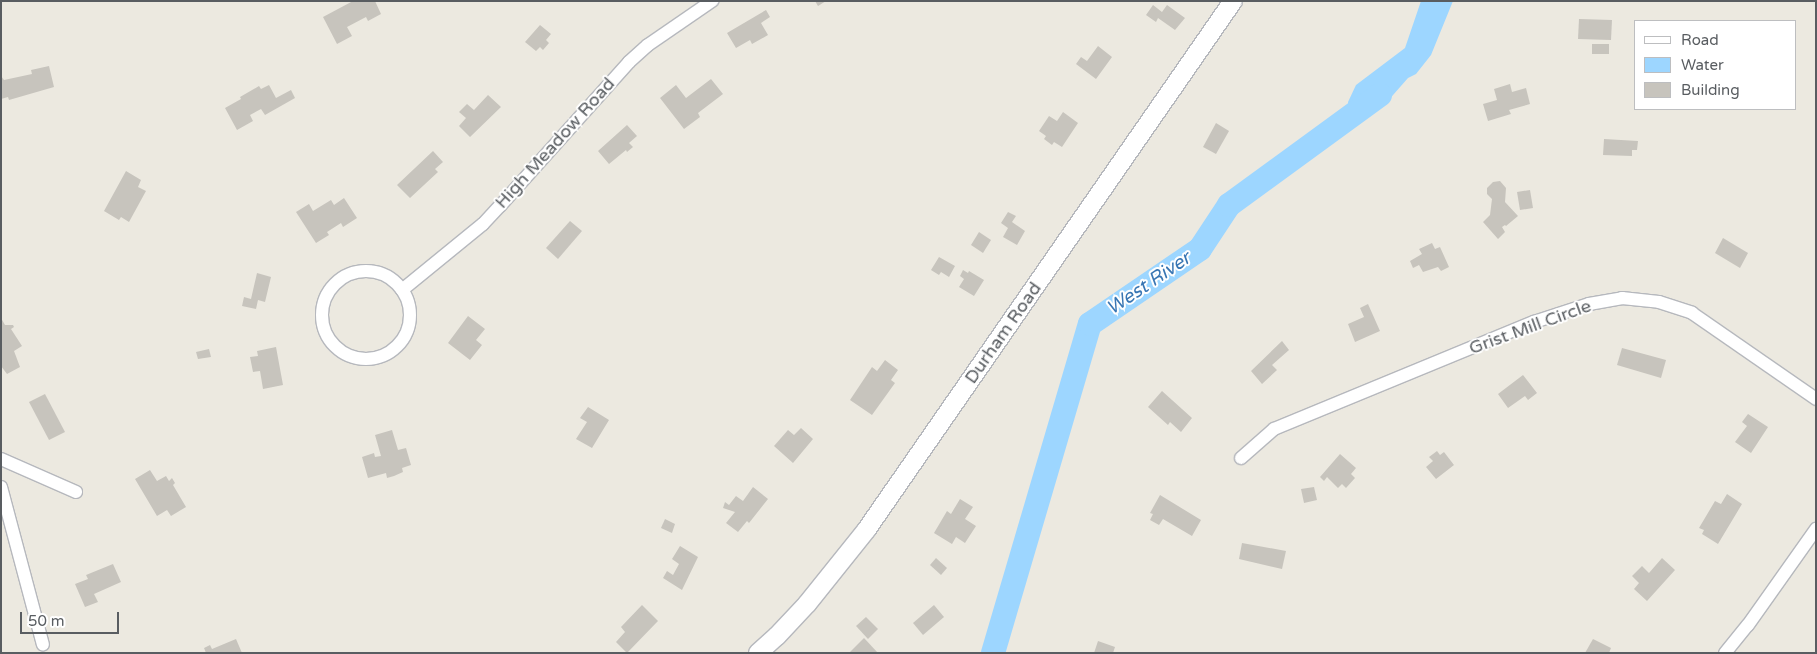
<!DOCTYPE html>
<style>
body{margin:0}
#map{position:relative;width:1817px;height:654px;overflow:hidden;background:#ece9e0;font-family:"Varela Round",sans-serif}
div>[style]{position:absolute}
[style*='--x']{left:calc(var(--x)*1px);top:calc(var(--y)*1px);width:calc(var(--w)*1px);rotate:calc(var(--a)*1deg)}
.water>*{inset:0;background:#9dd6ff}
.river>*{height:24px;margin:-12px;padding:0 12px;transform-origin:12px;border-radius:12px;background:#9dd6ff}
.building>*{inset:0;background:#c7c4bd}
.roads{filter:drop-shadow(1px 0 #b6b8bd) drop-shadow(-1px 0 #b6b8bd) drop-shadow(0 1px #b6b8bd) drop-shadow(0 -1px #b6b8bd)}
.minor>*{height:12px;margin:-6px;padding:0 6px;transform-origin:6px;border-radius:6px;background:#fff}
.minor>.ring{margin:-6px;padding:0;box-sizing:content-box;background:none;border:12px solid #fff;border-radius:50%}
.secondary>*{height:18px;margin:-9px;padding:0 9px;transform-origin:9px;border-radius:9px;background:#fff}
span{translate:-50% -50%;white-space:nowrap;text-align:center;line-height:1.15;-webkit-text-stroke:4px #fff;paint-order:stroke}
.street-label{font-size:18px;color:#595d61}
.water-label{font-size:19px;color:#3976b3;font-style:italic}
.frame{position:absolute;inset:0;border:2px solid #595d61;pointer-events:none}
.legend{position:absolute;left:1634px;top:20px;width:162px;height:90px;box-sizing:border-box;background:#fff;border:1px solid #bdbec0;margin:0;padding:6px 9px;list-style:none;font-size:15px;color:#595d61}
.legend li{display:flex;align-items:center;gap:10px;height:25px}
.legend b{width:25px;border:1px solid #bdbec0}
.scale{position:absolute;left:20px;top:612px;width:99px;height:22px;box-sizing:border-box;border:2px solid #595d61;border-top:0;padding-left:6px;font-size:15px;line-height:18px;white-space:nowrap;color:#595d61;-webkit-text-stroke:4px #fff;paint-order:stroke}
</style>
<div id="map">
<div class="water">
<div style="clip-path:polygon(1421px 1px,1453px 1px,1431px 55px,1416px 74px,1408px 78px,1386px 103px,1373px 112px,1357px 116px,1349px 111px,1348px 102px,1356px 85px,1405px 48px)"></div>
</div>
<div class="river">
<div style="--x:993;--y:653;--w:343;--a:-73.6"></div>
<div style="--x:1090;--y:324;--w:133;--a:-34.3"></div>
<div style="--x:1200;--y:249;--w:53;--a:-56.6"></div>
<div style="--x:1229;--y:205;--w:187;--a:-36.1"></div>
</div>
<div class="building">
<div style="clip-path:polygon(353px 1px,375px 1px,381px 14px,368px 21px,366px 17px,347px 27px,352px 36px,337px 44px,323px 17px)"></div>
<div style="clip-path:polygon(815px 1px,826px 1px,818px 6px)"></div>
<div style="clip-path:polygon(1153px 5px,1162px 12px,1167px 5px,1185px 18px,1175px 30px,1158px 18px,1156px 22px,1146px 15px)"></div>
<div style="clip-path:polygon(766px 10px,770px 17px,761px 23px,768px 35px,752px 44px,750px 40px,736px 48px,727px 33px)"></div>
<div style="clip-path:polygon(1579px 19px,1612px 20px,1611px 40px,1578px 39px)"></div>
<div style="clip-path:polygon(540px 25px,551px 34px,546px 40px,549px 43px,543px 50px,540px 47px,536px 51px,525px 42px)"></div>
<div style="clip-path:polygon(1592px 44px,1609px 44px,1609px 54px,1592px 54px)"></div>
<div style="clip-path:polygon(1098px 46px,1112px 57px,1096px 79px,1076px 64px,1081px 57px,1087px 61px)"></div>
<div style="clip-path:polygon(49px 66px,54px 87px,9px 100px,8px 97px,1px 99px,1px 76px,4px 80px,32px 74px,31px 70px)"></div>
<div style="clip-path:polygon(711px 79px,723px 94px,698px 113px,700px 117px,684px 129px,660px 98px,676px 85px,686px 98px)"></div>
<div style="clip-path:polygon(1510px 84px,1512px 92px,1526px 88px,1530px 104px,1509px 110px,1511px 114px,1488px 121px,1483px 104px,1497px 100px,1494px 89px)"></div>
<div style="clip-path:polygon(269px 85px,276px 98px,291px 90px,295px 98px,265px 115px,261px 109px,250px 115px,253px 121px,237px 130px,225px 108px,241px 99px,240px 97px,259px 86px,261px 89px)"></div>
<div style="clip-path:polygon(488px 95px,501px 107px,470px 137px,459px 126px,466px 118px,459px 112px,467px 104px,474px 110px)"></div>
<div style="clip-path:polygon(1063px 112px,1078px 123px,1062px 147px,1054px 142px,1052px 145px,1044px 139px,1046px 136px,1039px 131px,1049px 116px,1057px 121px)"></div>
<div style="clip-path:polygon(1216px 123px,1229px 131px,1216px 154px,1203px 147px)"></div>
<div style="clip-path:polygon(627px 125px,637px 136px,629px 143px,633px 147px,627px 152px,626px 150px,609px 164px,598px 151px)"></div>
<div style="clip-path:polygon(1604px 139px,1638px 141px,1637px 150px,1632px 150px,1632px 156px,1603px 155px)"></div>
<div style="clip-path:polygon(433px 151px,443px 162px,435px 169px,438px 172px,410px 198px,397px 185px)"></div>
<div style="clip-path:polygon(126px 171px,141px 180px,138px 187px,146px 191px,129px 222px,121px 217px,119px 220px,104px 211px)"></div>
<div style="clip-path:polygon(1500px 181px,1506px 188px,1505px 202px,1518px 216px,1506px 226px,1505px 225px,1502px 227px,1505px 232px,1498px 239px,1483px 222px,1490px 215px,1492px 199px,1487px 194px,1487px 188px,1493px 182px)"></div>
<div style="clip-path:polygon(1530px 190px,1533px 208px,1520px 210px,1517px 192px)"></div>
<div style="clip-path:polygon(344px 198px,357px 218px,343px 227px,341px 223px,327px 232px,329px 235px,316px 243px,296px 212px,309px 204px,313px 211px,331px 200px,334px 205px)"></div>
<div style="clip-path:polygon(1008px 212px,1016px 216px,1012px 222px,1025px 231px,1017px 245px,1003px 237px,1008px 228px,1001px 223px)"></div>
<div style="clip-path:polygon(570px 221px,582px 231px,558px 259px,546px 248px)"></div>
<div style="clip-path:polygon(979px 232px,991px 240px,983px 253px,971px 245px)"></div>
<div style="clip-path:polygon(1723px 238px,1748px 253px,1740px 268px,1715px 253px)"></div>
<div style="clip-path:polygon(1432px 243px,1435px 249px,1440px 247px,1449px 267px,1441px 271px,1438px 267px,1423px 272px,1419px 265px,1413px 268px,1410px 261px,1422px 254px,1419px 249px)"></div>
<div style="clip-path:polygon(939px 257px,955px 266px,949px 277px,941px 272px,939px 275px,931px 270px)"></div>
<div style="clip-path:polygon(963px 270px,968px 273px,969px 271px,984px 280px,974px 296px,959px 287px,964px 279px,960px 276px)"></div>
<div style="clip-path:polygon(257px 273px,271px 277px,265px 302px,258px 300px,256px 309px,242px 306px,244px 297px,251px 299px)"></div>
<div style="clip-path:polygon(1368px 304px,1380px 331px,1355px 342px,1348px 324px,1364px 317px,1360px 308px)"></div>
<div style="clip-path:polygon(468px 316px,485px 329px,476px 340px,482px 345px,470px 360px,448px 343px)"></div>
<div style="clip-path:polygon(1px 318px,5px 325px,13px 325px,14px 327px,11px 329px,22px 346px,14px 351px,20px 367px,7px 374px,1px 366px)"></div>
<div style="clip-path:polygon(1282px 341px,1289px 350px,1272px 365px,1277px 370px,1262px 384px,1251px 371px)"></div>
<div style="clip-path:polygon(276px 347px,283px 385px,263px 389px,260px 371px,253px 372px,250px 357px,258px 356px,257px 351px)"></div>
<div style="clip-path:polygon(1622px 348px,1666px 360px,1661px 378px,1617px 365px)"></div>
<div style="clip-path:polygon(209px 349px,211px 357px,198px 359px,196px 352px)"></div>
<div style="clip-path:polygon(885px 360px,898px 370px,891px 380px,895px 383px,872px 415px,850px 400px,872px 367px,877px 371px)"></div>
<div style="clip-path:polygon(1523px 375px,1537px 393px,1528px 400px,1525px 396px,1508px 408px,1498px 394px)"></div>
<div style="clip-path:polygon(1162px 391px,1192px 418px,1181px 432px,1170px 422px,1168px 425px,1148px 407px)"></div>
<div style="clip-path:polygon(45px 394px,65px 432px,49px 440px,29px 402px)"></div>
<div style="clip-path:polygon(588px 407px,609px 420px,592px 448px,576px 439px,587px 422px,580px 418px)"></div>
<div style="clip-path:polygon(1748px 414px,1768px 427px,1751px 453px,1735px 442px,1747px 426px,1742px 422px)"></div>
<div style="clip-path:polygon(801px 428px,813px 439px,793px 463px,774px 446px,788px 430px,794px 435px)"></div>
<div style="clip-path:polygon(392px 430px,398px 450px,406px 448px,411px 465px,402px 468px,403px 472px,394px 476px,387px 478px,386px 473px,368px 478px,362px 457px,374px 453px,375px 457px,381px 456px,375px 435px)"></div>
<div style="clip-path:polygon(1437px 451px,1440px 455px,1444px 452px,1454px 465px,1436px 479px,1426px 467px,1433px 461px,1429px 457px)"></div>
<div style="clip-path:polygon(1340px 454px,1356px 468px,1351px 474px,1355px 478px,1346px 488px,1342px 484px,1338px 488px,1327px 477px,1324px 481px,1320px 477px)"></div>
<div style="clip-path:polygon(150px 470px,157px 481px,166px 476px,169px 481px,172px 478px,175px 483px,173px 485px,186px 507px,171px 516px,167px 510px,157px 516px,135px 479px)"></div>
<div style="clip-path:polygon(753px 487px,768px 499px,749px 523px,747px 521px,738px 532px,726px 523px,735px 512px,723px 508px,725px 502px,729px 505px,736px 496px,743px 501px)"></div>
<div style="clip-path:polygon(1314px 487px,1317px 500px,1304px 503px,1301px 489px)"></div>
<div style="clip-path:polygon(1727px 494px,1742px 504px,1718px 544px,1702px 534px,1704px 530px,1699px 528px,1715px 501px,1721px 504px)"></div>
<div style="clip-path:polygon(1160px 495px,1201px 520px,1192px 536px,1163px 519px,1159px 525px,1150px 520px,1153px 514px,1150px 513px)"></div>
<div style="clip-path:polygon(960px 499px,973px 507px,965px 519px,976px 526px,965px 543px,956px 537px,952px 544px,934px 533px,947px 511px,951px 514px)"></div>
<div style="clip-path:polygon(665px 519px,675px 524px,672px 533px,661px 528px)"></div>
<div style="clip-path:polygon(1242px 543px,1286px 551px,1282px 569px,1239px 559px)"></div>
<div style="clip-path:polygon(680px 546px,698px 557px,682px 590px,663px 578px,667px 571px,673px 575px,679px 564px,672px 559px)"></div>
<div style="clip-path:polygon(936px 558px,947px 568px,941px 575px,930px 565px)"></div>
<div style="clip-path:polygon(1662px 558px,1675px 570px,1647px 601px,1634px 589px,1639px 583px,1632px 576px,1642px 566px,1649px 573px)"></div>
<div style="clip-path:polygon(113px 564px,121px 582px,94px 594px,98px 602px,85px 607px,75px 584px,88px 579px,86px 575px)"></div>
<div style="clip-path:polygon(642px 605px,658px 621px,627px 653px,616px 642px,625px 632px,621px 627px)"></div>
<div style="clip-path:polygon(934px 605px,944px 617px,923px 635px,913px 623px)"></div>
<div style="clip-path:polygon(866px 617px,878px 629px,868px 639px,856px 626px)"></div>
<div style="clip-path:polygon(864px 638px,878px 653px,849px 653px)"></div>
<div style="clip-path:polygon(236px 639px,242px 653px,206px 653px,204px 648px,210px 645px,212px 649px)"></div>
<div style="clip-path:polygon(1593px 639px,1611px 648px,1609px 653px,1585px 653px)"></div>
<div style="clip-path:polygon(1098px 641px,1115px 647px,1113px 653px,1094px 653px)"></div>
</div>
<div class="roads">
<div class="minor">
<div class="ring" style="left:322px;top:271px;width:76px;height:76px"></div>
<div style="--x:402;--y:290;--w:104;--a:-39.2"></div>
<div style="--x:483;--y:224;--w:25;--a:-47"></div>
<div style="--x:500;--y:206;--w:193;--a:-48.1"></div>
<div style="--x:629;--y:62;--w:25;--a:-42"></div>
<div style="--x:648;--y:45;--w:78;--a:-34.5"></div>
<div style="--x:1241;--y:458;--w:44;--a:-41.3"></div>
<div style="--x:1274;--y:429;--w:281;--a:-22.4"></div>
<div style="--x:1534;--y:322;--w:58;--a:-18.1"></div>
<div style="--x:1589;--y:304;--w:34;--a:-10"></div>
<div style="--x:1622;--y:298;--w:37;--a:6"></div>
<div style="--x:1659;--y:302;--w:35;--a:18"></div>
<div style="--x:1692;--y:313;--w:151;--a:34.7"></div>
<div style="--x:1;--y:459;--w:82;--a:23.7"></div>
<div style="--x:1;--y:487;--w:163;--a:75.1"></div>
<div style="--x:1725;--y:653;--w:36;--a:-51"></div>
<div style="--x:1748;--y:625;--w:118;--a:-54.7"></div>
</div>
<div class="secondary">
<div style="--x:758;--y:653;--w:25;--a:-42"></div>
<div style="--x:777;--y:636;--w:44;--a:-46.8"></div>
<div style="--x:807;--y:604;--w:96;--a:-51.3"></div>
<div style="--x:867;--y:529;--w:642;--a:-55.27"></div>
</div>
</div>
<div class="street-label">
<span style="left:555px;top:143px;rotate:-48deg">High Meadow Road</span>
<span style="left:1530px;top:327px;rotate:-20deg">Grist Mill Circle</span>
<span style="left:1003px;top:333px;rotate:-55deg">Durham Road</span>
</div>
<div class="water-label">
<span style="left:1149px;top:284px;rotate:-34deg">West River</span>
</div>
<div class="frame"></div>
<ul class="legend">
<li><b style="height:6px;background:#fff"></b>Road</li>
<li><b style="height:14px;background:#9dd6ff"></b>Water</li>
<li><b style="height:14px;background:#c7c4bd"></b>Building</li>
</ul>
<div class="scale">50 m</div>
</div>
